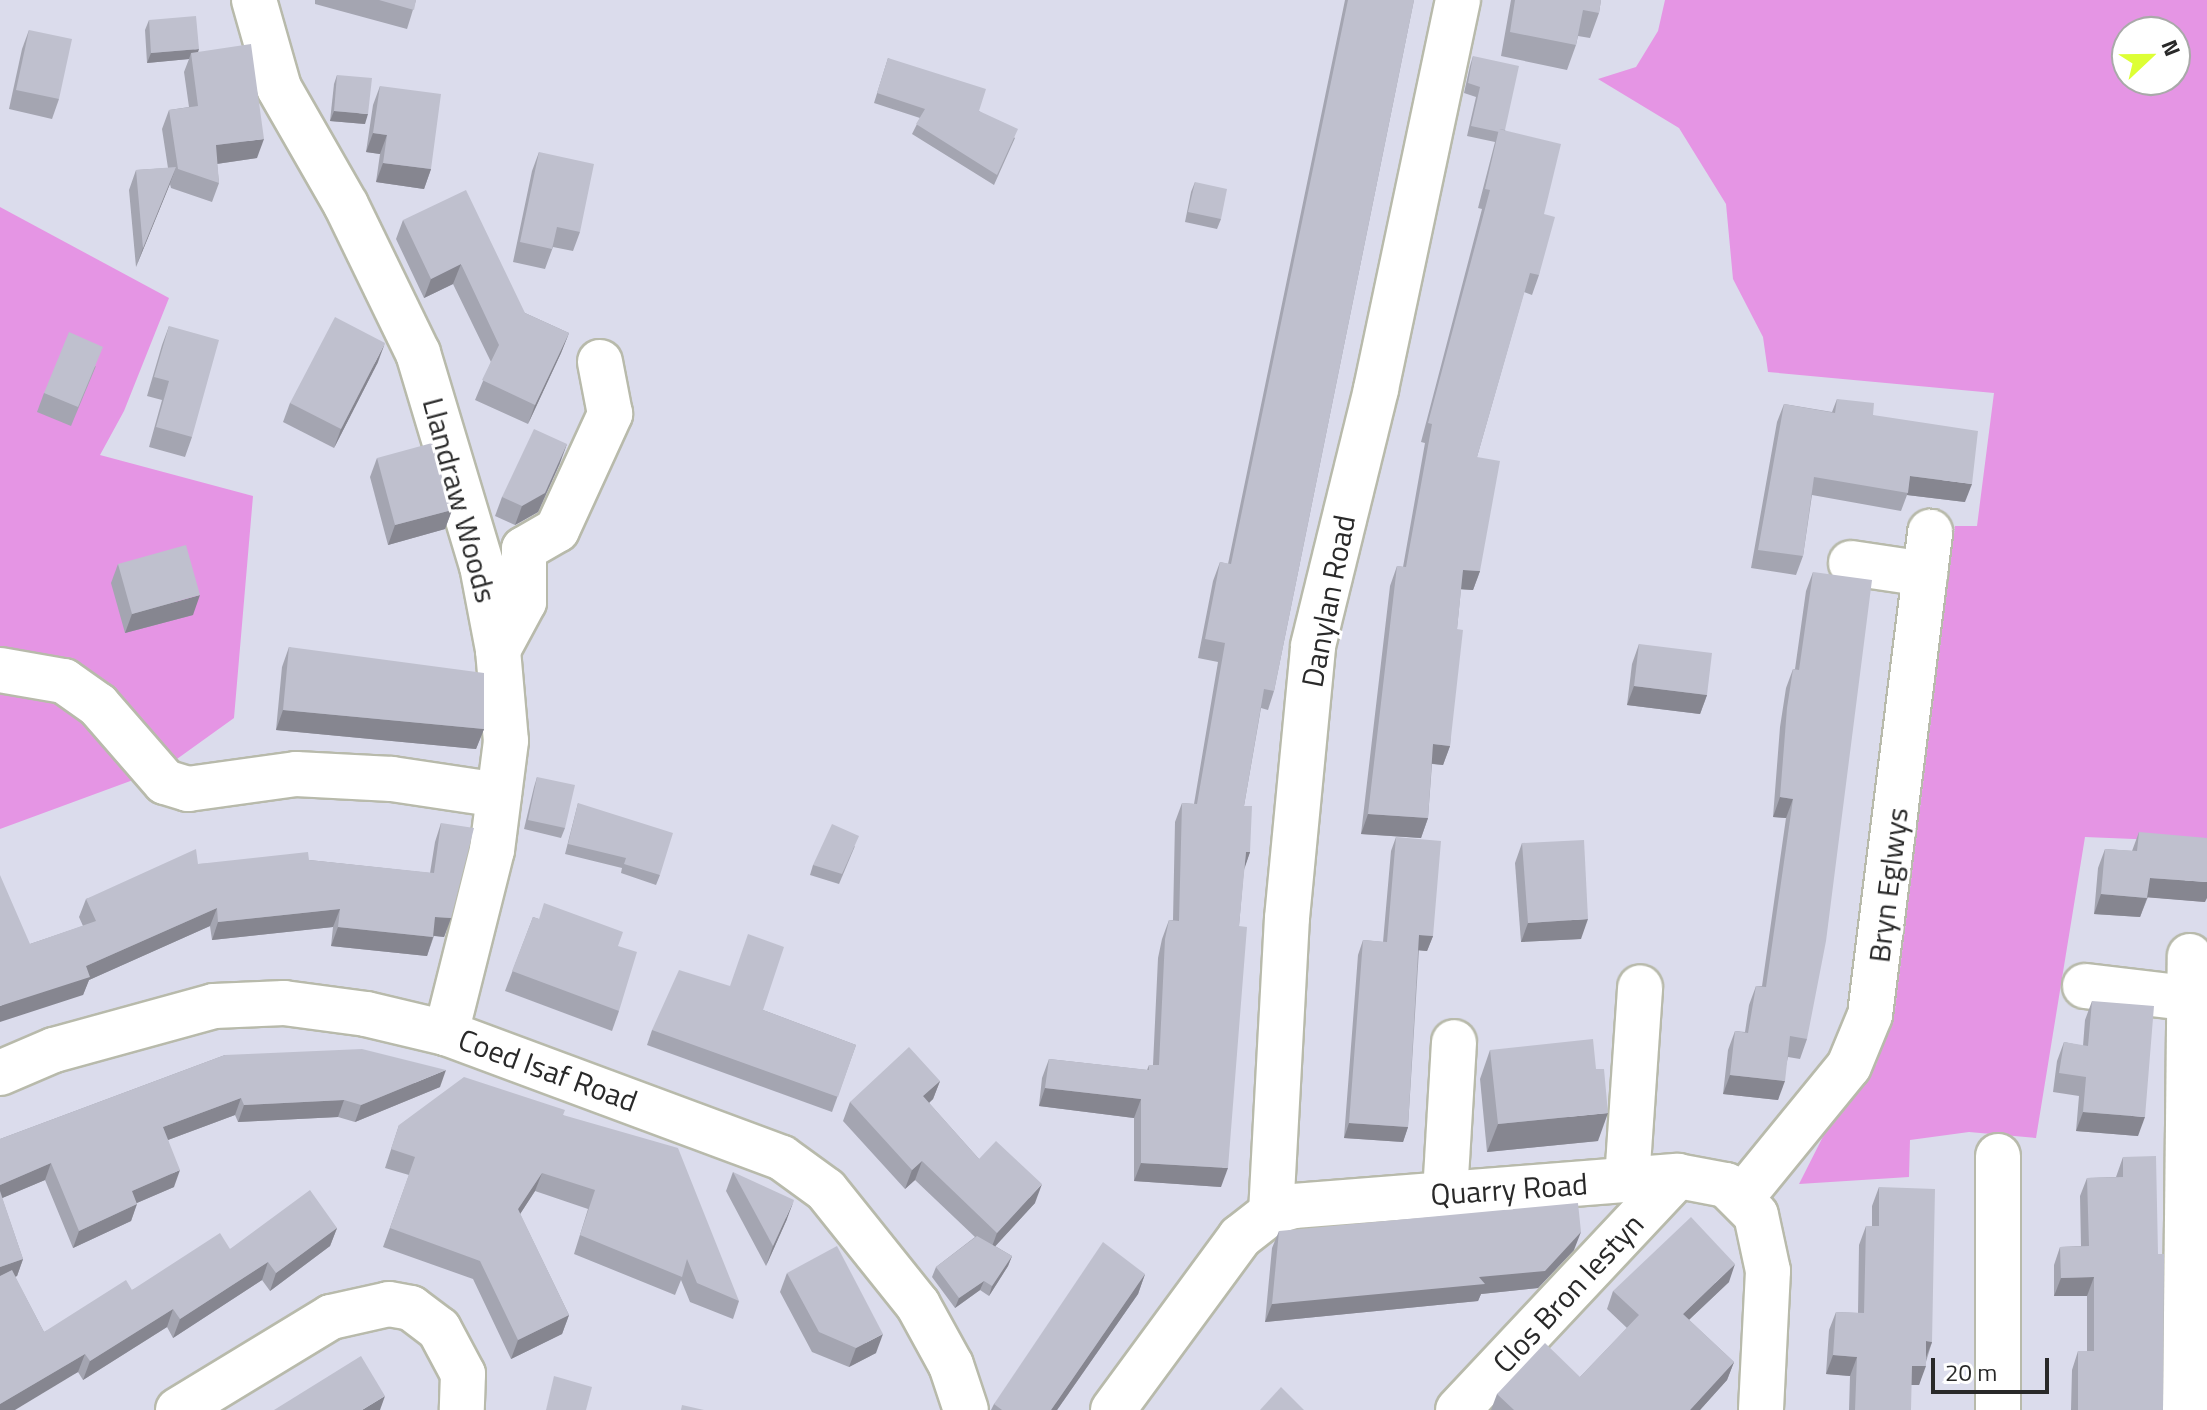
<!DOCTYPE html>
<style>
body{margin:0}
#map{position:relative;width:2207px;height:1410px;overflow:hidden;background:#dbdcec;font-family:"Titillium Web",sans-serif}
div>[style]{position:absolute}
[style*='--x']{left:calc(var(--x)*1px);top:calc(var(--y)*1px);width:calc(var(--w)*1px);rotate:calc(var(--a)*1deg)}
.green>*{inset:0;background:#e595e4}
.roads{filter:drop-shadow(2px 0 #b8baab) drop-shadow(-2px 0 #b8baab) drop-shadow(0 2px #b8baab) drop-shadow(0 -2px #b8baab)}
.minor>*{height:44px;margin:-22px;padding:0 22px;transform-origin:22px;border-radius:22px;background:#fff}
.wall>*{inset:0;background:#a4a5b1}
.shaded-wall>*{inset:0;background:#868690}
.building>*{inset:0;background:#bfc0ce}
span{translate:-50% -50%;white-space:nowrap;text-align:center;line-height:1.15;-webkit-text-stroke:6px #fff;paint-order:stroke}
.street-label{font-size:30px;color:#292929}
.north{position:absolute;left:2111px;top:16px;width:80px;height:80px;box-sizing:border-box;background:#fff;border:2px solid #a9a9a9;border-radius:50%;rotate:68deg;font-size:22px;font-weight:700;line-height:32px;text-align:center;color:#292929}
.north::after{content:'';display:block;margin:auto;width:28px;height:36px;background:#ddff35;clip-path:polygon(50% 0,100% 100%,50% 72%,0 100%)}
.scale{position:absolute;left:1931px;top:1358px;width:118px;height:36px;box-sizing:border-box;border:4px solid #292929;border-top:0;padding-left:10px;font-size:24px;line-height:28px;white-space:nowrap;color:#292929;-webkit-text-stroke:6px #fff;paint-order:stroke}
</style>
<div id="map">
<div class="green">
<div style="clip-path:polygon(evenodd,1665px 0,2207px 0,2207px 842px,2085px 837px,2036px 1138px,1969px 1132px,1910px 1140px,1909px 1177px,1799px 1184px,1841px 1101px,1876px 1065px,1895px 1009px,1955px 526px,1977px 526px,1994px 393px,1768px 372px,1763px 337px,1733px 279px,1726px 204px,1679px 128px,1598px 79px,1636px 67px,1658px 31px,1665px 0,2127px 32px,2175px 32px,2175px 80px,2127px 80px,2127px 32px)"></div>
<div style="clip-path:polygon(0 207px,169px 298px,124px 411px,100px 455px,253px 496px,234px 718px,163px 769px,0 829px)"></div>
</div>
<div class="roads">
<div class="minor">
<div style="--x:254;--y:0;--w:91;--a:74.1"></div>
<div style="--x:279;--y:88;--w:135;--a:60.2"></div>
<div style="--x:346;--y:205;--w:165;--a:64.1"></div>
<div style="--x:418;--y:353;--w:222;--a:73.3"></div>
<div style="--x:482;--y:566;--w:86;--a:79.2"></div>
<div style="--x:498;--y:650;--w:91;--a:85"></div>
<div style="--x:506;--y:741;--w:110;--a:97.3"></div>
<div style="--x:492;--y:850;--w:189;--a:104.1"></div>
<div style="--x:1851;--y:563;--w:75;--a:8.5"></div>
<div style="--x:498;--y:650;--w:55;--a:-61.6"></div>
<div style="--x:524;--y:602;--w:53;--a:-90"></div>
<div style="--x:524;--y:549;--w:38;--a:-30"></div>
<div style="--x:557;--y:530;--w:128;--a:-65.4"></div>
<div style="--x:610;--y:414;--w:53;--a:-100.9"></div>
<div style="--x:0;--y:670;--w:65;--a:9.8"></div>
<div style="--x:64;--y:681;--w:42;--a:35.2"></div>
<div style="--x:98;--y:705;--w:102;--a:49"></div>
<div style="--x:165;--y:782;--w:24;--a:17"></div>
<div style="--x:188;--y:789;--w:109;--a:-7.9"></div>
<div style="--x:296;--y:774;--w:96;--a:3"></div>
<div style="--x:392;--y:779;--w:108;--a:8.5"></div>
<div style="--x:2085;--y:986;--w:102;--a:6.8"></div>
<div style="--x:0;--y:1073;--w:59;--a:-23.1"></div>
<div style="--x:54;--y:1050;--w:166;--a:-15.4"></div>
<div style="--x:214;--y:1006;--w:70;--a:-2.5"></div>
<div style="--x:284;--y:1003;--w:83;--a:7.6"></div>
<div style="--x:366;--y:1014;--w:82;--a:13.4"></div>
<div style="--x:446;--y:1033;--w:358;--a:20.4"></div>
<div style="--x:782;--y:1158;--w:54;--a:36"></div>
<div style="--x:826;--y:1190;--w:147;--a:51.3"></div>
<div style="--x:918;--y:1305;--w:68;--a:61.2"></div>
<div style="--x:951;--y:1365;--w:47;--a:71.6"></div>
<div style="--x:1998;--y:1156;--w:254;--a:90"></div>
<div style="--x:1627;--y:1180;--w:193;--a:-86.1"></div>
<div style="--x:1445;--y:1194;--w:152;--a:-86.6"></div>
<div style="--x:1742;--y:1197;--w:169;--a:-50.8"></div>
<div style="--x:1849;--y:1066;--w:55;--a:-67.6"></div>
<div style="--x:1870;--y:1015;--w:487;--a:-82.9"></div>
<div style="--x:1271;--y:1213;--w:295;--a:-86.9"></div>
<div style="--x:1287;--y:918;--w:273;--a:-84.5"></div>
<div style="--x:1313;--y:646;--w:265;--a:-76.2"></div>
<div style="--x:1376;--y:389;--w:398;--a:-78.1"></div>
<div style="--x:178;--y:1410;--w:179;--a:-31.3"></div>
<div style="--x:331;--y:1317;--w:59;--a:-12.6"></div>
<div style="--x:389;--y:1304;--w:22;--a:10"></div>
<div style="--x:411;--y:1308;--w:35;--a:37"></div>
<div style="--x:439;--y:1329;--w:51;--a:61.9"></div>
<div style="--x:463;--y:1374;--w:36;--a:92"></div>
<div style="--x:1113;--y:1410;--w:215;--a:-53.7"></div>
<div style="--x:1240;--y:1237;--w:39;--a:-38"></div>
<div style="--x:1271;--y:1213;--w:24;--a:-17"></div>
<div style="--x:1294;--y:1206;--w:385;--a:-4.5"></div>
<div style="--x:1678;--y:1176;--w:49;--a:10.6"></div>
<div style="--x:1726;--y:1185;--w:42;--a:45"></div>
<div style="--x:1756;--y:1215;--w:57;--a:77.9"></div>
<div style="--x:1768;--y:1271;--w:139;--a:92.9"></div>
<div style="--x:1458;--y:1410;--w:321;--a:-46.8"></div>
<div style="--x:2185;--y:1410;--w:454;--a:-89.4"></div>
</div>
</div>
<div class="wall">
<div style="clip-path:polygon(315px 0,416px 0,407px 29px,315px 4px)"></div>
<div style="clip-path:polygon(1345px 0,1414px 0,1274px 691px,1268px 710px,1261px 708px,1244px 806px,1250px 852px,1244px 868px,1239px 926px,1221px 1187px,1134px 1181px,1134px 1118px,1039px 1106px,1042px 1078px,1049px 1059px,1147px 1070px,1149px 1065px,1153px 1065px,1158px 958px,1162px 939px,1169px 920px,1173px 920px,1175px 822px,1182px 803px,1194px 804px,1218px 662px,1198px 658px,1213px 581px,1220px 562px,1228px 564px)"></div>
<div style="clip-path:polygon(1511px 0,1601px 0,1599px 13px,1590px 38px,1578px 36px,1576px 45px,1567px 70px,1501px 56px)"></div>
<div style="clip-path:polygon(149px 20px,198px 52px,257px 158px,217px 164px,219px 183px,212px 202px,171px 188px,170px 184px,136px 267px,129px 190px,136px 170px,168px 168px,162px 129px,169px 110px,189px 107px,184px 72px,189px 59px,147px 63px,145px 30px)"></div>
<div style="clip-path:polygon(29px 30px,59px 99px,52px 119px,9px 109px,22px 49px)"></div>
<div style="clip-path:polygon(1473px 56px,1505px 130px,1544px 214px,1539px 275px,1532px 295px,1524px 292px,1477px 457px,1480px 571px,1473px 590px,1461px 589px,1457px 629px,1450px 746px,1443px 765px,1432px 764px,1428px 818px,1421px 838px,1361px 834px,1390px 586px,1397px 566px,1403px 567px,1425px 443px,1421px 442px,1482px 209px,1478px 208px,1495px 142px,1467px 136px,1476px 97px,1464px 93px,1470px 66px)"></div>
<div style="clip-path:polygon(888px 58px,979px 111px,1015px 138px,994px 185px,912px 134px,920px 118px,874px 103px)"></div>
<div style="clip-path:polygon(337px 75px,365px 124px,330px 121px,334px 84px)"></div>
<div style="clip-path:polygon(380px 86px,431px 169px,424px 189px,376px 182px,380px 154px,366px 152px,373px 105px)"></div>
<div style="clip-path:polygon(539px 152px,580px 232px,573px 251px,553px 247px,545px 269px,513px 262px,532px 171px)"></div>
<div style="clip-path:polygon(1195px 182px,1221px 219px,1217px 229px,1185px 222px,1191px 192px)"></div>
<div style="clip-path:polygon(403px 220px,525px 313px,569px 333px,561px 353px,528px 424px,475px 400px,491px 362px,453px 284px,424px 298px,396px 239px)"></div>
<div style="clip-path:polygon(169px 326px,192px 437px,185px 457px,149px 447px,162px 400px,147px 396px,162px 345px)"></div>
<div style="clip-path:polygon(378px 362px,334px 448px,283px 422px,290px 403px)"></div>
<div style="clip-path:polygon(96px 366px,71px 426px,37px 412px,44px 393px)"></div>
<div style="clip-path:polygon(1837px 399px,1873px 415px,1965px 502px,1907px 495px,1901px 511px,1812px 495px,1803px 556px,1796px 575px,1751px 568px,1777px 422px,1784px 404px,1832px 412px)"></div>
<div style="clip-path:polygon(377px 458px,452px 510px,445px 529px,388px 545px,370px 477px)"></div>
<div style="clip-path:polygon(560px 463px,538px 512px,515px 525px,495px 516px,502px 497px)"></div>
<div style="clip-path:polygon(118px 564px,193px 615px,125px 633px,111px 583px)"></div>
<div style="clip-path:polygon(1813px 572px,1807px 1039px,1800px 1059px,1788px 1057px,1778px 1100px,1723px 1094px,1728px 1050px,1735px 1031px,1745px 1032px,1749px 1005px,1756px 986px,1762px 986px,1786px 818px,1773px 817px,1780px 727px,1786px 688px,1793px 669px,1795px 669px,1806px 591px)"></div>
<div style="clip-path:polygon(1639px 644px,1707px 695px,1700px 714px,1627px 705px,1632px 664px)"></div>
<div style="clip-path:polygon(289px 647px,484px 729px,476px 749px,276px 730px,282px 667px)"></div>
<div style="clip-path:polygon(537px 777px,565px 828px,561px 838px,524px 829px,534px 787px)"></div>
<div style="clip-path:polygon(578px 803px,660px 875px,656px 885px,621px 873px,622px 868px,565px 854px)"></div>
<div style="clip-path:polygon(441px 823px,451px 918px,444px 937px,434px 936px,427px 956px,331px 946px,333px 927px,212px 940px,210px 926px,89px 980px,83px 995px,30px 944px,83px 926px,79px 917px,86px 899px,198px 864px,309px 860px,430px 873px,435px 842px)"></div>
<div style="clip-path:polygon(2139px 832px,2205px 902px,2148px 897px,2140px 917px,2094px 914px,2098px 868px,2105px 849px,2132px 851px)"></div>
<div style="clip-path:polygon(1396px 837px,1433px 936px,1427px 951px,1419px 950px,1408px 1127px,1403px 1142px,1344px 1138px,1358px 955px,1363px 940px,1383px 942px,1391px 851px)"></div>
<div style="clip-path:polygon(1522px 843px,1581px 939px,1521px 942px,1515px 863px)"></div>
<div style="clip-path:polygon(855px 846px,839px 884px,810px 875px,813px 865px)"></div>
<div style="clip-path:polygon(533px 917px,618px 946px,619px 1011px,612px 1031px,505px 991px)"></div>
<div style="clip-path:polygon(2092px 1001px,2138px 1136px,2076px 1131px,2079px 1096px,2053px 1092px,2057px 1061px,2064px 1042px,2083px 1046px,2085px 1020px)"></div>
<div style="clip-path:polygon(763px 1010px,856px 1045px,832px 1112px,647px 1045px,652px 1030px)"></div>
<div style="clip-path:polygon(1490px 1050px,1598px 1141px,1487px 1152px,1480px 1079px)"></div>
<div style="clip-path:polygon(225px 1055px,440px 1087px,355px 1122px,338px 1117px,238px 1122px,235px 1115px,168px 1140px,174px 1187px,137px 1203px,131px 1221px,73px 1248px,45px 1180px,2px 1198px,23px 1259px,17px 1276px,15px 1277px,44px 1332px,132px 1290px,230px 1249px,337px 1228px,330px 1246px,270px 1291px,262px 1280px,173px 1338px,167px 1327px,83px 1380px,78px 1372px,0 1410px,0 1139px)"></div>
<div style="clip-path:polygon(940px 1081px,933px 1099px,929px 1103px,979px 1159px,1035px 1203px,995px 1246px,1012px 1256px,1008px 1266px,989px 1296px,980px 1290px,955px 1308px,932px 1277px,936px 1267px,975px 1237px,915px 1180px,905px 1189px,843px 1121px,850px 1102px)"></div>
<div style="clip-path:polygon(563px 1115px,739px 1301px,733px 1319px,690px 1302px,681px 1280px,675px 1295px,574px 1254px,588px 1209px,535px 1191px,520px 1214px,569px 1315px,562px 1334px,511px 1359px,473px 1279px,383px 1247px,409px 1175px,385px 1168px,399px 1125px)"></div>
<div style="clip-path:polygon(2123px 1157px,2163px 1410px,2071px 1410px,2072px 1370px,2078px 1351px,2087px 1351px,2087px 1296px,2054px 1296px,2054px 1265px,2060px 1247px,2081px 1246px,2080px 1196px,2087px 1178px,2116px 1177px)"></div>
<div style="clip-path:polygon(733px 1172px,787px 1219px,766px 1266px,726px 1191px)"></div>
<div style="clip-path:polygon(1879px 1187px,1932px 1342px,1919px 1385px,1911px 1385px,1911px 1410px,1849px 1410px,1850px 1376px,1826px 1374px,1829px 1330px,1836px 1312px,1858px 1313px,1859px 1245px,1866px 1226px,1872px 1226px,1872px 1206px)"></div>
<div style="clip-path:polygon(1279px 1231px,1574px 1250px,1538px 1288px,1481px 1294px,1478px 1301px,1265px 1322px,1272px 1248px)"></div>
<div style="clip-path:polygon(787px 1273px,876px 1353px,849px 1367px,812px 1352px,780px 1292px)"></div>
<div style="clip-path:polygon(1145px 1274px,1138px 1294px,1057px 1410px,991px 1410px,994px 1404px)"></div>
<div style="clip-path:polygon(1729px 1282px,1689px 1320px,1734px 1362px,1727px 1380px,1700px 1410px,1491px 1410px,1497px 1394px,1580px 1377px,1627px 1328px,1607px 1309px,1613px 1291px)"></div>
</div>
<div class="shaded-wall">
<div style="clip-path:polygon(199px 49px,196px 59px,191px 53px,189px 59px,147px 63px,151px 53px)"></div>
<div style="clip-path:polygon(334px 111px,368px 114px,365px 124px,330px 121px)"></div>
<div style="clip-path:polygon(373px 133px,387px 135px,380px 154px,366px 152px)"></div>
<div style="clip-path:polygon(264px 139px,257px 158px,209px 165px,216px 145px)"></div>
<div style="clip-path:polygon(383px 163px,431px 169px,424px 189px,376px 182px)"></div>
<div style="clip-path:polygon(176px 167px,169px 186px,136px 267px,143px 248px)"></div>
<div style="clip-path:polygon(461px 264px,453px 284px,424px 298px,431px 279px)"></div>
<div style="clip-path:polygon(569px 333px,561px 353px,528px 424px,535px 405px)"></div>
<div style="clip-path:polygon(385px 343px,378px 362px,334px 448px,341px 429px)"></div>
<div style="clip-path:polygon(567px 444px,560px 463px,538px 512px,515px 525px,522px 506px)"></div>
<div style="clip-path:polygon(1910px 476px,1972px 484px,1965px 502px,1907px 495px)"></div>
<div style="clip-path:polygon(452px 510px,445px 529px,388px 545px,395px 525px)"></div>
<div style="clip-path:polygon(1463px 570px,1480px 571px,1473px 590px,1456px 589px)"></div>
<div style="clip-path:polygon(200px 595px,193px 615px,125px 633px,132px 614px)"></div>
<div style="clip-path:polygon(1634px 686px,1707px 695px,1700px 714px,1627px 705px)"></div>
<div style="clip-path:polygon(283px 710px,484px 729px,476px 749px,276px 730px)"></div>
<div style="clip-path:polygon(1433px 744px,1450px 746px,1443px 765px,1426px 763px)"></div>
<div style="clip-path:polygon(1780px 797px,1793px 799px,1786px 818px,1773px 817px)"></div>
<div style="clip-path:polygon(1368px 814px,1428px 818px,1421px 838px,1361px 834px)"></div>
<div style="clip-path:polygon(1246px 852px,1250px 852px,1244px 870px)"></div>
<div style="clip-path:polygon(2150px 878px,2207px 882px,2207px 898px,2205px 902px,2143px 897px)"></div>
<div style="clip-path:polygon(2101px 894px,2147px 898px,2140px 917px,2094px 914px)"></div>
<div style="clip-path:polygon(217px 908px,210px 926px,89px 980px,83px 995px,0 1022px,0 1006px,86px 966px)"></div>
<div style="clip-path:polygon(340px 909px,333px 927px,212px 940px,218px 922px)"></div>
<div style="clip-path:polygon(435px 917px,451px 918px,444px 937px,428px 935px)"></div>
<div style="clip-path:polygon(1588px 919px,1581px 939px,1521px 942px,1528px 923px)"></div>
<div style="clip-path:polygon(338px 927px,433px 937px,427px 956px,331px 946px)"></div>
<div style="clip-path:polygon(1419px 935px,1433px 936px,1427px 951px,1414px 950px)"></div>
<div style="clip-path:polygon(446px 1070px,440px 1087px,355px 1122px,361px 1105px)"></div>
<div style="clip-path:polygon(1730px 1075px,1785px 1081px,1778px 1100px,1723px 1094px)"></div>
<div style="clip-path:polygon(940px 1081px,933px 1099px,916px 1115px,923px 1096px)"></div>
<div style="clip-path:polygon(1045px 1088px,1141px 1099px,1134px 1118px,1039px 1106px)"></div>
<div style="clip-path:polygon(241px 1098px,235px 1115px,157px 1144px,163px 1127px)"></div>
<div style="clip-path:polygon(344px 1100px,338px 1117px,238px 1122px,244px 1105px)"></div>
<div style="clip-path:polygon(2083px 1112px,2145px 1117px,2138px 1136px,2076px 1131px)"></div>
<div style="clip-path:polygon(1608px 1113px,1598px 1141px,1487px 1152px,1498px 1124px)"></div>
<div style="clip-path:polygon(1349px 1123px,1408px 1127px,1403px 1142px,1344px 1138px)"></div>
<div style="clip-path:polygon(922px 1161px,915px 1180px,905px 1189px,912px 1170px)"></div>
<div style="clip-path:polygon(51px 1163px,45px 1180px,0 1199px,0 1185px)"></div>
<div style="clip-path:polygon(1141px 1163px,1228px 1168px,1221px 1187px,1134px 1181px)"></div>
<div style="clip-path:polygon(180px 1170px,174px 1187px,125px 1208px,132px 1191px)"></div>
<div style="clip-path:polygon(542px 1173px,535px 1191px,511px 1228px,518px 1209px)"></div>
<div style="clip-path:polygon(1042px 1184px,1035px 1203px,990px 1252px,997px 1233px)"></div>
<div style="clip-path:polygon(794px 1200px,787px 1219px,766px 1266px,773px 1246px)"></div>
<div style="clip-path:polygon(137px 1204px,131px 1221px,73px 1248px,79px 1231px)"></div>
<div style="clip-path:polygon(337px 1228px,330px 1246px,270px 1291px,276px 1273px)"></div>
<div style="clip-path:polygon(1581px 1232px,1574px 1250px,1538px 1288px,1481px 1294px,1478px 1301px,1265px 1322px,1272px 1304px,1479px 1277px)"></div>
<div style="clip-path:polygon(1012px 1256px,1008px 1266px,989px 1296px,992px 1286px)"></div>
<div style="clip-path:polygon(23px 1259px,17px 1276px,0 1282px,0 1267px)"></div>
<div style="clip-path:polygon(268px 1262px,262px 1280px,173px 1338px,180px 1319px)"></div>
<div style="clip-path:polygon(1735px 1264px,1729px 1282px,1676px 1332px,1683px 1314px)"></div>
<div style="clip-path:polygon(1145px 1274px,1138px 1294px,1057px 1410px,1051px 1410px)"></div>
<div style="clip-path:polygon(2094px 1277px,2087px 1296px,2054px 1296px,2061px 1278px)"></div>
<div style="clip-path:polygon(984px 1281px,980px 1290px,955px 1308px,959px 1298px)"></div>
<div style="clip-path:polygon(173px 1309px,167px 1327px,83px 1380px,90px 1361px)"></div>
<div style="clip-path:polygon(569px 1315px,562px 1334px,511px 1359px,518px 1340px)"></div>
<div style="clip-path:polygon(883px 1334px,876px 1353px,849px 1367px,856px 1348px)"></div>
<div style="clip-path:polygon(1926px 1341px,1932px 1342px,1925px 1360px)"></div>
<div style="clip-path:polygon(85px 1354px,78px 1372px,15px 1410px,0 1410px,0 1404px)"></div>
<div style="clip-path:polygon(1833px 1355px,1857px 1357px,1850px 1376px,1826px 1374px)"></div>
<div style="clip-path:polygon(1734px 1362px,1727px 1380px,1700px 1410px,1690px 1410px)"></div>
<div style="clip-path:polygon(1912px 1366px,1926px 1366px,1919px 1385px,1905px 1385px)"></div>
<div style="clip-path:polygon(385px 1396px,380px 1410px,362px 1410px)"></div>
</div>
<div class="building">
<div style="clip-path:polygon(379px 0,416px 0,414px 10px)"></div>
<div style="clip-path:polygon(1348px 0,1414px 0,1274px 691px,1264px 689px,1244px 806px,1252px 806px,1250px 852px,1246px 852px,1239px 926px,1247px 927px,1228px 1168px,1141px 1163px,1141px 1099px,1045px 1088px,1049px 1059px,1149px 1070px,1149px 1065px,1159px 1065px,1165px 939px,1169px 920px,1179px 921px,1182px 803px,1197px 804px,1225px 643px,1205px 639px,1220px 562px,1231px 564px)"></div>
<div style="clip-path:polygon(1515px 0,1601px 0,1599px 13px,1583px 10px,1576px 45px,1510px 32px)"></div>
<div style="clip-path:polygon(196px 16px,199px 49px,151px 53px,149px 20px)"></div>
<div style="clip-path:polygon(29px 30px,72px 39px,59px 99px,16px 90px)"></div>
<div style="clip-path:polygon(251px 44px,264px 139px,216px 145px,219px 183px,178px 169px,169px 110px,198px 106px,191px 53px)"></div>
<div style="clip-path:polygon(1473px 56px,1519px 66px,1505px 130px,1499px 129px,1499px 132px,1471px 126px,1480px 87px,1468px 83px)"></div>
<div style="clip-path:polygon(888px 58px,986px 89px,979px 111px,1018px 129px,997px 175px,916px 124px,925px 109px,877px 93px)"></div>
<div style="clip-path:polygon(337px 75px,372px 78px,368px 114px,334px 111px)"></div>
<div style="clip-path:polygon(380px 86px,441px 94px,431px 169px,383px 163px,387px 135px,373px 133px)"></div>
<div style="clip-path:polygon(1499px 129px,1561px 144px,1544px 214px,1555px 217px,1539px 275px,1530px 273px,1477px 457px,1500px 461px,1480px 571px,1463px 570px,1457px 629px,1463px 630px,1450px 746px,1433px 744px,1428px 818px,1368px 814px,1397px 566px,1406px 567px,1432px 424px,1428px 423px,1490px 190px,1485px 189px)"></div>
<div style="clip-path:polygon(539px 152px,594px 164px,580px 232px,557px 227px,552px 249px,520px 242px)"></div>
<div style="clip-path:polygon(176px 167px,143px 248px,136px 170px)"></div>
<div style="clip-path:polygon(1195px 182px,1227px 189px,1221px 219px,1188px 212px)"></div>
<div style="clip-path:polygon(466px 190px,525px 313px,569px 333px,535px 405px,482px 380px,499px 345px,461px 264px,431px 279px,403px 220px)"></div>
<div style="clip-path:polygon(335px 317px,385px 343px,341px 429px,290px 403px)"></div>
<div style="clip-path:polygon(169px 326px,219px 340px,192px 437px,156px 427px,169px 381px,154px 377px)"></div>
<div style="clip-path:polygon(69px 332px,103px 347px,78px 407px,44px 393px)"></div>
<div style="clip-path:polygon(1837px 399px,1874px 403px,1873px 415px,1978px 431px,1972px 484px,1910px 476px,1908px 493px,1814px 477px,1803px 556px,1758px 550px,1784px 404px,1835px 413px)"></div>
<div style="clip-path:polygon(534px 429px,567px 444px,545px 493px,522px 506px,502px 497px)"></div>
<div style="clip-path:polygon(432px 443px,452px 510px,395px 525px,377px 458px)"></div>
<div style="clip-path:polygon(186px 545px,200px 595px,132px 614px,118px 564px)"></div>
<div style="clip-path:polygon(1813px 572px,1872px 580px,1826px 941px,1807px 1039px,1790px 1036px,1785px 1081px,1730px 1075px,1735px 1031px,1748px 1033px,1756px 986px,1766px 987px,1793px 799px,1780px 797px,1787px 708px,1793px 669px,1799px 670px)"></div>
<div style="clip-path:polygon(1639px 644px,1712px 653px,1707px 695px,1634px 686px)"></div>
<div style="clip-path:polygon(289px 647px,484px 673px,484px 729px,283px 710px)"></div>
<div style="clip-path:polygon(537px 777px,575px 785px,565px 828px,528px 820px)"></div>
<div style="clip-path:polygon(578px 803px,673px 833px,660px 875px,624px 864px,626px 858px,568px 844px)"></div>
<div style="clip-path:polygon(441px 823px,474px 828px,451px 918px,435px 917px,433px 937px,338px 927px,340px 909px,218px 922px,217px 908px,86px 966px,90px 977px,0 1006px,0 875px,30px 944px,96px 921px,86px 899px,196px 849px,198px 864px,308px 852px,309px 860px,434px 873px)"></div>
<div style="clip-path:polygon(832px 824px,859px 836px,842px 874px,813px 865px)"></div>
<div style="clip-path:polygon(2139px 832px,2207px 838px,2207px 882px,2150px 878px,2147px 898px,2101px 894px,2105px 849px,2137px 851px)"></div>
<div style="clip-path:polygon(1396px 837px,1441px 841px,1433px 936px,1419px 935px,1408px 1127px,1349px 1123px,1363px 940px,1387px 942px)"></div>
<div style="clip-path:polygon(1584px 840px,1588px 919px,1528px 923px,1522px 843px)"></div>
<div style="clip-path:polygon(544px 903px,623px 932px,618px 946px,637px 952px,619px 1011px,512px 971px,533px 917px,539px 919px)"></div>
<div style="clip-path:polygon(748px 934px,784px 947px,763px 1010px,856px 1045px,838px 1097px,652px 1030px,679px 970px,730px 986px)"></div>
<div style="clip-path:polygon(2092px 1001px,2154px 1006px,2145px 1117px,2083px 1112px,2086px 1077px,2059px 1073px,2064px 1042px,2088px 1046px)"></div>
<div style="clip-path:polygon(1593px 1039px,1596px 1069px,1604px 1069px,1608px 1113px,1498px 1124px,1490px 1050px)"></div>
<div style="clip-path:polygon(909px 1047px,940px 1081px,923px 1096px,979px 1159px,996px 1141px,1042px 1184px,997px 1233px,922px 1161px,912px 1170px,850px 1102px)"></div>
<div style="clip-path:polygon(362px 1049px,446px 1070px,361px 1105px,344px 1100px,244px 1105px,241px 1098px,163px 1127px,180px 1170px,132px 1191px,137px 1204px,79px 1231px,51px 1163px,0 1185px,0 1139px,225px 1055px)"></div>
<div style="clip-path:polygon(464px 1077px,565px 1110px,563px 1115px,678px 1148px,739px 1301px,697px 1283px,687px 1259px,682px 1277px,580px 1235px,595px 1190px,542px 1173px,518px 1209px,569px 1315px,518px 1340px,480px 1261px,390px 1228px,415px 1157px,391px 1149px,399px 1125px)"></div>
<div style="clip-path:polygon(2156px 1156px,2158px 1254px,2164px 1254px,2163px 1410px,2078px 1410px,2078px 1351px,2094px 1351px,2094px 1277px,2061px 1278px,2060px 1247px,2089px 1246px,2087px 1178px,2123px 1177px,2123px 1157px)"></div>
<div style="clip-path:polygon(733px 1172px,794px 1200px,773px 1246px)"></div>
<div style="clip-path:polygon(1879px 1187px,1935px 1189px,1932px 1342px,1926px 1341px,1926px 1366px,1912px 1366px,1911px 1410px,1855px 1410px,1857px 1357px,1833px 1355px,1836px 1312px,1864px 1313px,1866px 1226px,1879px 1226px)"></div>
<div style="clip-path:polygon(310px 1190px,337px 1228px,276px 1273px,268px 1262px,180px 1319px,173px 1309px,90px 1361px,85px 1354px,0 1404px,0 1276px,12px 1270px,44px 1332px,126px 1280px,132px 1290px,220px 1233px,230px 1249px)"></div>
<div style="clip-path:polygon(0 1191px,23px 1259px,0 1267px)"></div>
<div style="clip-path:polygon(1578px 1203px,1581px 1232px,1545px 1271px,1479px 1277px,1485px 1284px,1272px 1304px,1279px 1231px)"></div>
<div style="clip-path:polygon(1691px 1217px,1735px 1264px,1683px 1314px,1734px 1362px,1690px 1410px,1514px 1410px,1497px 1394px,1545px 1343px,1580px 1377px,1639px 1315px,1613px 1291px)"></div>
<div style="clip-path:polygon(977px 1236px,1012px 1256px,992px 1286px,984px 1281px,959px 1298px,936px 1267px)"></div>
<div style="clip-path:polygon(1103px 1242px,1145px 1274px,1051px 1410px,1002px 1410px,994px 1404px)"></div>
<div style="clip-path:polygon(837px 1246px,883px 1334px,856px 1348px,819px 1332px,787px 1273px)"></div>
<div style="clip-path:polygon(361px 1356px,385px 1396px,362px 1410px,274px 1410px)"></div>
<div style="clip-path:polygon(554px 1376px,592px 1387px,586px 1410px,546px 1410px)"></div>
<div style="clip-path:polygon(1281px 1387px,1304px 1410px,1260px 1410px)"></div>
<div style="clip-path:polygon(682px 1405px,704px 1410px,681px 1410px)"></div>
</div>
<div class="street-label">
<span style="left:460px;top:500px;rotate:75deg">Llandraw Woods</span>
<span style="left:1328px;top:601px;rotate:-79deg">Danylan Road</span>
<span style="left:1888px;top:885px;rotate:-83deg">Bryn Eglwys</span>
<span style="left:548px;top:1070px;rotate:20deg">Coed Isaf Road</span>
<span style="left:1509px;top:1189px;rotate:-4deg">Quarry Road</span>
<span style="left:1568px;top:1293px;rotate:-47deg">Clos Bron Iestyn</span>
</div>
<div class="north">N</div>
<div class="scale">20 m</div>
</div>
